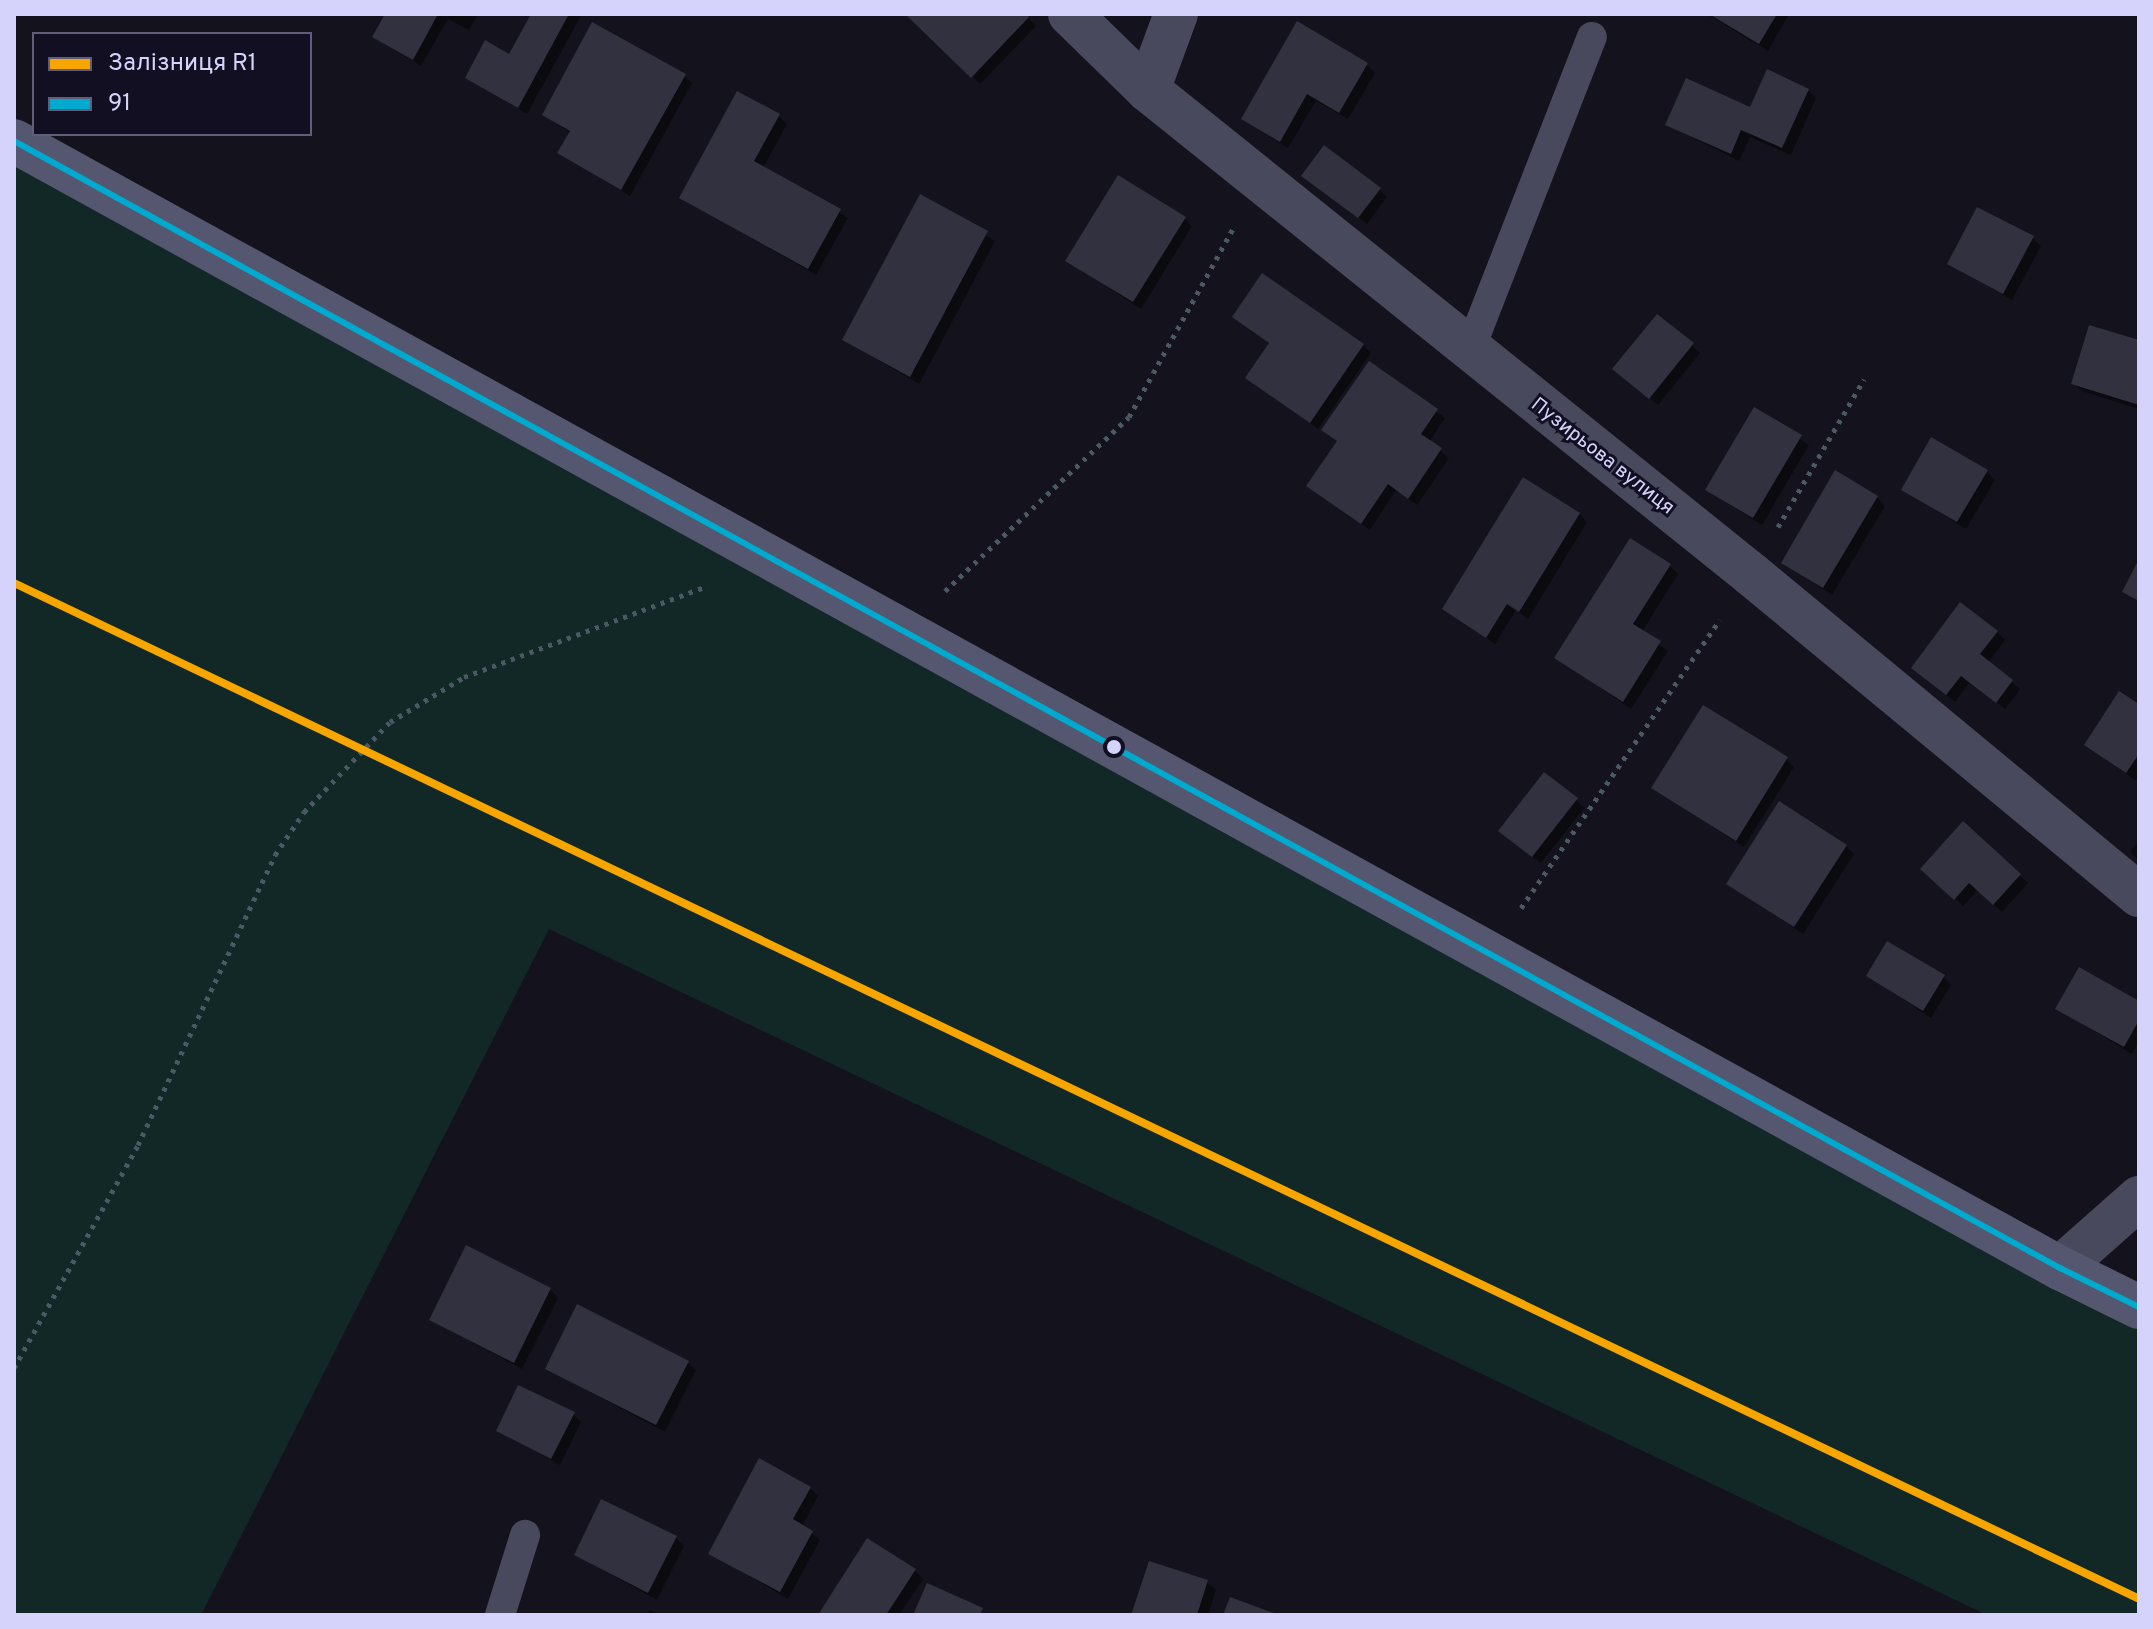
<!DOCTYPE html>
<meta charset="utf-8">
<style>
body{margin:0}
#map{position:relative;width:2153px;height:1629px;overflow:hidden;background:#14131d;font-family:Overpass,sans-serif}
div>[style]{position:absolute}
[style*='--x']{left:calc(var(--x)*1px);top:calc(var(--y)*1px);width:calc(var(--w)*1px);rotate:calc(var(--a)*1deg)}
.green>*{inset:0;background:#122827}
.shadow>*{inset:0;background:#0007}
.building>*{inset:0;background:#32313f}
.path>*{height:5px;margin-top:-2.5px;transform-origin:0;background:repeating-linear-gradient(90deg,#4a5964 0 4px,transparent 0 10px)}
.lane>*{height:30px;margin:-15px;padding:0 15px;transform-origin:15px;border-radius:15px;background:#49495d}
.street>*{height:44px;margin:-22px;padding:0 22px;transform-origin:22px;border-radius:22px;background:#49495d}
.secondary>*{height:44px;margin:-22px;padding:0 22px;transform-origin:22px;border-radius:22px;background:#55566f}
.bus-1>*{height:6px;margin:-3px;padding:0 3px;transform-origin:3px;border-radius:3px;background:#00a9ce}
.rail-1>*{height:8px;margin:-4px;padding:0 4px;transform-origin:4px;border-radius:4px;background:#f7a600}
.dots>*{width:22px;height:22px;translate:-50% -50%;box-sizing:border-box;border:4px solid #110f21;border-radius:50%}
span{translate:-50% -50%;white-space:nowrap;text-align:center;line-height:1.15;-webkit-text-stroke:6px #110f21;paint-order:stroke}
.street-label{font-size:20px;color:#d5d2fc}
.frame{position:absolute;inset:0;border:16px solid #d5d2fc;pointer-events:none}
.legend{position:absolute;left:32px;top:32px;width:280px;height:104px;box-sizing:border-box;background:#110f21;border:2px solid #5f5d79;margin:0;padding:10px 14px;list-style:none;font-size:24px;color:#d5d2fc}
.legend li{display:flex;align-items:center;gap:16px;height:40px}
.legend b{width:40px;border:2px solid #5f5d79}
</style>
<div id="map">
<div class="green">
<div style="clip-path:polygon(14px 141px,2139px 1307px,2139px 1615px,1987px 1615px,549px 929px,201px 1615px,14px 1615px)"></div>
</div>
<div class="shadow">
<div style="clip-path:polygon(387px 14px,478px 14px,469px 30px,448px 19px,421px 66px,375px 37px)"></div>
<div style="clip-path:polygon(533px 14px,582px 14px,527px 114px,467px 77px,510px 57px)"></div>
<div style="clip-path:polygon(908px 14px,1024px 14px,1036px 26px,980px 84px)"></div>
<div style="clip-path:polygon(1707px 14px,1789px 14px,1768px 51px)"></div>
<div style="clip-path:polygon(1367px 65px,1375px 73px,1348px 119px,1316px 101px,1288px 148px,1243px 119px)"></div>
<div style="clip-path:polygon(684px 75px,692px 83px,630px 196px,559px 153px,570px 133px,544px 115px)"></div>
<div style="clip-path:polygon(1808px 90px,1816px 98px,1791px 155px,1750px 137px,1739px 161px,1668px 125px,1751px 110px)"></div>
<div style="clip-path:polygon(779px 116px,787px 124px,763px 168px,848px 218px,816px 275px,681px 198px)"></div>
<div style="clip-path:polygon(1311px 183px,1379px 189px,1387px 197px,1367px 224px)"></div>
<div style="clip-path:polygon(921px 196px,995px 241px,919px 384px,844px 340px)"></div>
<div style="clip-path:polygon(1184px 218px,1192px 226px,1141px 309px,1068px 261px)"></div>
<div style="clip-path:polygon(2032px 238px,2041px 246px,2012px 300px,1950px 264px)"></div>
<div style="clip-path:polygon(1234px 317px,1363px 345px,1371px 353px,1318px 429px,1248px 377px,1270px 344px)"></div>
<div style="clip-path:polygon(2139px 342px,2139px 409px,2082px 391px,2073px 383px)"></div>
<div style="clip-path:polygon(1692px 345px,1700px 353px,1658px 405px,1623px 377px)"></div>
<div style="clip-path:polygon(1369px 363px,1445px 418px,1429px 442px,1449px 458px,1417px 505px,1396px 490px,1370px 530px,1309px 486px,1338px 443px,1324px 430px)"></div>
<div style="clip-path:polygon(1755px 409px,1809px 445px,1762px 525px,1708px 490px)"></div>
<div style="clip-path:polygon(1987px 472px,1995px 480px,1966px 529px,1903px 489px)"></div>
<div style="clip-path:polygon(1877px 497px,1885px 506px,1832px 595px,1783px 563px)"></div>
<div style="clip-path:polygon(1579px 514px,1587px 522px,1528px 619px,1516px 610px,1495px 644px,1444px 609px)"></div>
<div style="clip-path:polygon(1670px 566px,1678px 574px,1642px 632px,1668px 651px,1631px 709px,1557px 658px)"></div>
<div style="clip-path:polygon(1997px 632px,2005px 640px,1988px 663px,2020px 689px,2005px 709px,1970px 682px,1955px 702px,1921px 675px)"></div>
<div style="clip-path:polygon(2139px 706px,2139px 774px,2135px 780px,2087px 745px)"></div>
<div style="clip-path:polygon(1786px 759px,1794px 767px,1744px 847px,1654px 788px)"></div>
<div style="clip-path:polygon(1576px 800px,1584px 808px,1541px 863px,1509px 838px)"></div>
<div style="clip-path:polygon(1963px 824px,2028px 883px,2002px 912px,1978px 890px,1963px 906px,1931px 877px)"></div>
<div style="clip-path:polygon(2139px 840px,2139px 860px,2130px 852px)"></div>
<div style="clip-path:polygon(1846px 846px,1854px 854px,1803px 934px,1728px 884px)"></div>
<div style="clip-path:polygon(1868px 976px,1943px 977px,1951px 985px,1931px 1018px)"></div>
<div style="clip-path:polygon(2139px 1003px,2139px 1042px,2132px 1054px,2058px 1009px)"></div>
<div style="clip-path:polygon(550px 1289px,558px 1298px,522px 1369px,431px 1320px)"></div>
<div style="clip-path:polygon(687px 1362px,696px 1370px,665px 1432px,547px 1369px)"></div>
<div style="clip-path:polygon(573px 1414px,581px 1422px,560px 1465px,498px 1430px)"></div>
<div style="clip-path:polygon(810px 1488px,818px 1496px,802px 1526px,820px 1540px,788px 1599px,711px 1553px)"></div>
<div style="clip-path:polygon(676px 1538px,684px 1546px,657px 1600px,576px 1555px)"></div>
<div style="clip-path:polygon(915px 1571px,923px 1579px,899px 1615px,821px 1615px)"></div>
<div style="clip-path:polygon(1207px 1582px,1216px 1590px,1208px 1615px,1134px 1615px)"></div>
<div style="clip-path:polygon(650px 1610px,662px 1615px,647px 1615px)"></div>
</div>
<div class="building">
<div style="clip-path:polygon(385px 14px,438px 14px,413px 60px,372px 37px)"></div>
<div style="clip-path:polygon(531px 14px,569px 14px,518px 108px,465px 78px,485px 40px,509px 54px)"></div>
<div style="clip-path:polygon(905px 14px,1026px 14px,1029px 17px,971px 78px)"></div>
<div style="clip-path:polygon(1709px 14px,1777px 14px,1759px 44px)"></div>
<div style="clip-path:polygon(1297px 21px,1368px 63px,1339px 113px,1307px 94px,1280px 142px,1241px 119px)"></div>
<div style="clip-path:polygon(592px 22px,686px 74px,621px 190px,557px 153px,570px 131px,542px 115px)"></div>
<div style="clip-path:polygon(1767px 69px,1809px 89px,1782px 148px,1741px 130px,1731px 154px,1665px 125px,1686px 78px,1750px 107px)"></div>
<div style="clip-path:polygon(737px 91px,780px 114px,754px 161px,841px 209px,808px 269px,679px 198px)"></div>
<div style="clip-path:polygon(1324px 145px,1381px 188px,1358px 218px,1301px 176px)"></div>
<div style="clip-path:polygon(1118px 175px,1186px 217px,1133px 302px,1065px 261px)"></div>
<div style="clip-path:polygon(920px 194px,988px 231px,910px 377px,842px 340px)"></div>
<div style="clip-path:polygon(1977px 207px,2034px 236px,2003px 294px,1947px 264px)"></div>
<div style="clip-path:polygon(1262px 273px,1364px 344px,1310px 423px,1245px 378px,1269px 343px,1232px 317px)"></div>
<div style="clip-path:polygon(1657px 314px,1694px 343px,1649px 399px,1612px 369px)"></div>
<div style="clip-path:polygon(2089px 325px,2139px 340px,2139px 405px,2071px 384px)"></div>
<div style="clip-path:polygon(1369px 361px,1438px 409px,1421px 434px,1442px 448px,1408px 499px,1388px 484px,1361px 524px,1306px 486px,1337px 441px,1321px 430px)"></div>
<div style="clip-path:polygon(1754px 407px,1802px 435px,1753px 518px,1705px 490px)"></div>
<div style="clip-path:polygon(1931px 437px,1988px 470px,1957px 522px,1901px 490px)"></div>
<div style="clip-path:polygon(1835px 470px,1878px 496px,1823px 588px,1781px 563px)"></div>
<div style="clip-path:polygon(1523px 477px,1580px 513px,1519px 612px,1507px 604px,1486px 638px,1442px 609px)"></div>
<div style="clip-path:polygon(1630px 538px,1671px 564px,1633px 624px,1661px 641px,1623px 702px,1554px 658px)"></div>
<div style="clip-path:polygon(2139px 559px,2139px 601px,2122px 592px)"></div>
<div style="clip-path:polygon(1960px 602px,1998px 631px,1980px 654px,2013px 680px,1996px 703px,1961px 676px,1946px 695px,1911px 668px)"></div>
<div style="clip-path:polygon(2119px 691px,2139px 704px,2139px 754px,2126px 773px,2084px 745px)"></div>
<div style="clip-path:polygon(1703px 705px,1788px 757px,1736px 841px,1651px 788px)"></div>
<div style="clip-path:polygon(1544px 772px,1578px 798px,1532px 857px,1498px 831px)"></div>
<div style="clip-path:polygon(1779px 801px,1847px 845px,1794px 927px,1726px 884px)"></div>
<div style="clip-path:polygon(1963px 821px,2021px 874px,1993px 905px,1969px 883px,1954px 900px,1920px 869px)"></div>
<div style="clip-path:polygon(1887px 941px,1945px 975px,1923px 1011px,1866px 976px)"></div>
<div style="clip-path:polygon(2079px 967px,2139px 1001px,2139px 1020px,2124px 1047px,2055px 1009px)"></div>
<div style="clip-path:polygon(466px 1245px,551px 1288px,514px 1363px,429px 1320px)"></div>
<div style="clip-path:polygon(577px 1304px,689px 1361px,656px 1425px,545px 1369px)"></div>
<div style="clip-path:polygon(518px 1385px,575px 1412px,551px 1459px,496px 1431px)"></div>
<div style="clip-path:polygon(759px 1458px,811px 1487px,793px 1519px,813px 1531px,780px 1592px,708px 1554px)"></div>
<div style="clip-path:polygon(601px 1499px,677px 1536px,648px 1593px,574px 1555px)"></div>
<div style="clip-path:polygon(867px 1538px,916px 1569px,886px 1615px,818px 1615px)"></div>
<div style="clip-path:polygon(1149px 1561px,1208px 1580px,1197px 1615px,1131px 1615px)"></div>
<div style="clip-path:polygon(927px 1583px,983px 1608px,980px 1615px,913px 1615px)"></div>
<div style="clip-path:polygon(1230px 1597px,1279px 1615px,1223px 1615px)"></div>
</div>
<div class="path">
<div style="--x:1778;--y:527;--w:171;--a:-59.8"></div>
<div style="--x:945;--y:591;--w:253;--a:-43.4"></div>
<div style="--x:1129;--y:417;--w:217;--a:-61.1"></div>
<div style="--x:1521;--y:908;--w:350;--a:-55.4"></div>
<div style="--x:14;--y:1368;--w:255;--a:-60.9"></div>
<div style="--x:138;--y:1145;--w:321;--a:-64.7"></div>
<div style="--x:275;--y:855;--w:52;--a:-56"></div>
<div style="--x:304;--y:812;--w:124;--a:-46.3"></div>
<div style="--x:390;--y:722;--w:87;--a:-31.3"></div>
<div style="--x:464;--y:677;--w:260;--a:-20.5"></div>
</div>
<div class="lane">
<div style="--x:1469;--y:352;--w:338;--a:-68.7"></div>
<div style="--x:500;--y:1615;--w:84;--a:-72.6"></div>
</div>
<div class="street">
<div style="--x:1070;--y:14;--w:109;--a:44.3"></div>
<div style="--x:1148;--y:90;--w:773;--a:38.75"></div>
<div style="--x:1751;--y:574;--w:504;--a:39.6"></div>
<div style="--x:1148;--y:90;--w:81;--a:-69.8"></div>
<div style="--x:2060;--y:1268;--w:106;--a:-41.5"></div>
</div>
<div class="secondary">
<div style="--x:14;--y:141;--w:2336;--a:28.85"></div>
<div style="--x:2060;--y:1268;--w:88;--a:26.3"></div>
</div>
<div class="bus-1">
<div style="--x:14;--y:141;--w:2336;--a:28.85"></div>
<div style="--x:2060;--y:1268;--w:88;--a:26.3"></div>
</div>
<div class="rail-1">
<div style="--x:14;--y:583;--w:2355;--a:25.55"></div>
</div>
<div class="dots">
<div style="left:1114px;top:747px;background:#d5d2fc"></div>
</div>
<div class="street-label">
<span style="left:1602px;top:457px;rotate:38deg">Пузирьова вулиця</span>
</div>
<div class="frame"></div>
<ul class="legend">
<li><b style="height:10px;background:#f7a600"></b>Залізниця R1</li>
<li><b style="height:10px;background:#00a9ce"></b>91</li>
</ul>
</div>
